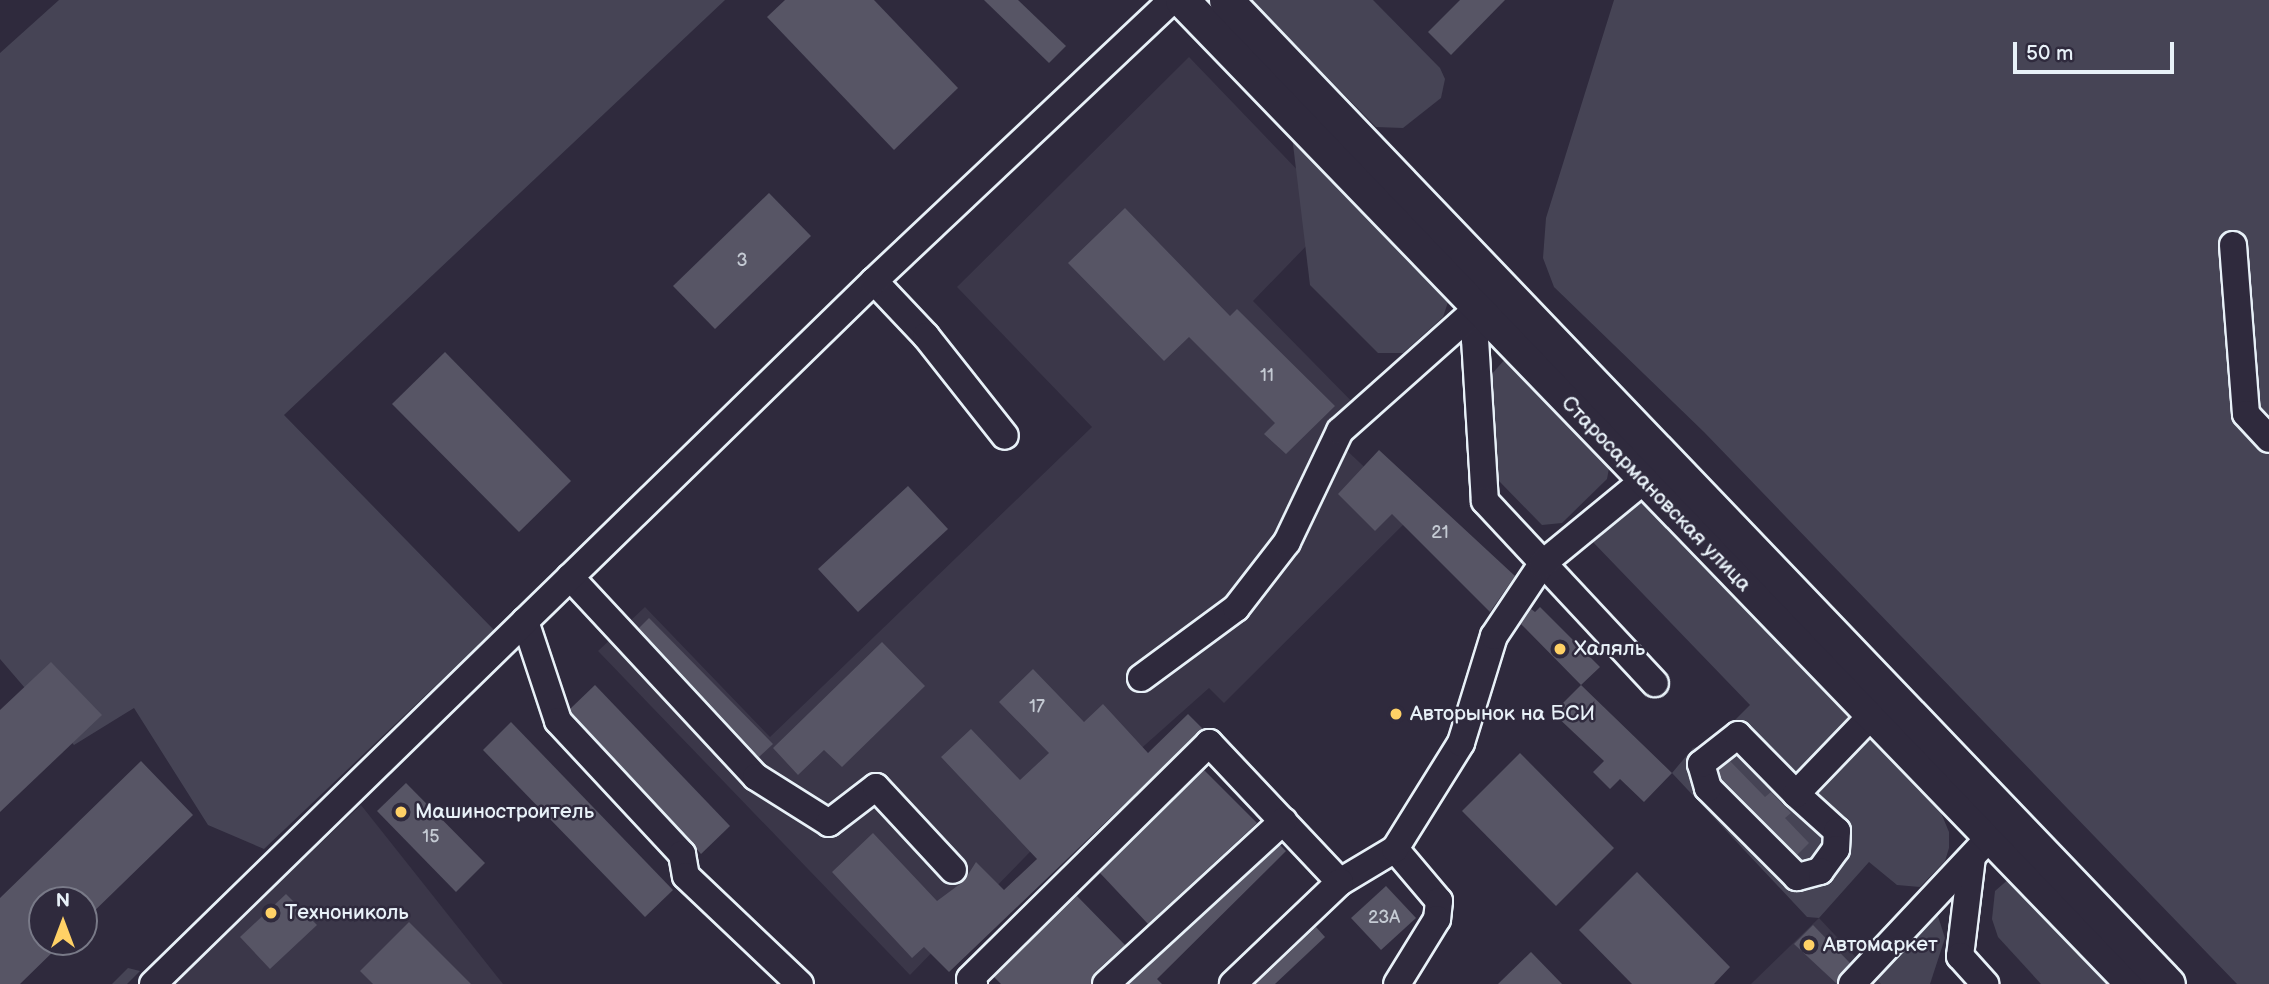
<!DOCTYPE html>
<meta charset="utf-8">
<style>
body{margin:0}
#map{position:relative;width:2269px;height:984px;overflow:hidden;background:#2f2a3d;font-family:"Balsamiq Sans",sans-serif}
div>[style]{position:absolute}
[style*='--x']{left:calc(var(--x)*1px);top:calc(var(--y)*1px);width:calc(var(--w)*1px);rotate:calc(var(--a)*1deg)}
.built>*{inset:0;background:#3b3749}
.green>*{inset:0;background:#464455}
.building>*{inset:0;background:#575565}
.roads{filter:drop-shadow(2px 0 #e8f1f8) drop-shadow(-2px 0 #e8f1f8) drop-shadow(0 2px #e8f1f8) drop-shadow(0 -2px #e8f1f8)}
.minor>*{height:26px;margin:-13px;padding:0 13px;transform-origin:13px;border-radius:13px;background:#2f2a3d}
.major>*{height:33px;margin:-16.5px;padding:0 16.5px;transform-origin:16.5px;border-radius:16.5px;background:#2f2a3d}
.dots>*{width:19px;height:19px;translate:-50% -50%;box-sizing:border-box;border:4px solid #2f2a3d;border-radius:50%}
span{translate:-50% -50%;white-space:nowrap;text-align:center;line-height:1.15;-webkit-text-stroke:5px #2f2a3d;paint-order:stroke}
.number-label{font-size:18px;color:#c4cad3}
.number-label span{-webkit-text-stroke-width:0}
.street-label{font-size:21px;color:#e8f1f8}
.poi-label{font-size:21px;color:#e8f1f8}
.left{translate:0 -50%;text-align:left}
.north{position:absolute;left:28px;top:886px;width:70px;height:70px;box-sizing:border-box;background:#2f2a3d;border:2px solid #797a88;border-radius:50%;rotate:0deg;font-size:19px;font-weight:700;line-height:28px;text-align:center;color:#e8f1f8}
.north::after{content:'';display:block;margin:auto;width:24px;height:32px;background:#ffd166;clip-path:polygon(50% 0,100% 100%,50% 72%,0 100%)}
.scale{position:absolute;left:2013px;top:42px;width:161px;height:32px;box-sizing:border-box;border:4px solid #e8f1f8;border-top:0;padding-left:9px;font-size:21px;line-height:24px;white-space:nowrap;color:#e8f1f8;-webkit-text-stroke:5px #2f2a3d;paint-order:stroke}
</style>
<div id="map">
<div class="built">
<div style="clip-path:polygon(1189px 57px,1307px 180px,1313px 239px,1253px 301px,1368px 418px,1340px 444px,1414px 514px,1224px 703px,1209px 688px,1063px 818px,910px 975px,598px 651px,645px 607px,770px 737px,1092px 427px,957px 287px)"></div>
<div style="clip-path:polygon(361px 805px,503px 984px,174px 984px,173px 983px)"></div>
<div style="clip-path:polygon(1819px 918px,1881px 984px,1751px 984px)"></div>
</div>
<div class="green">
<div style="clip-path:polygon(59px 0,725px 0,284px 415px,494px 630px,264px 849px,208px 825px,134px 708px,74px 745px,0 659px,0 53px)"></div>
<div style="clip-path:polygon(1251px 0,1373px 0,1440px 68px,1445px 79px,1441px 98px,1403px 128px,1376px 127px)"></div>
<div style="clip-path:polygon(1614px 0,2269px 0,2269px 984px,2237px 984px,1704px 432px,1554px 287px,1543px 258px,1546px 218px)"></div>
<div style="clip-path:polygon(1292px 136px,1445px 293px,1448px 302px,1443px 317px,1403px 353px,1378px 353px,1310px 285px)"></div>
<div style="clip-path:polygon(1507px 357px,1611px 458px,1607px 479px,1562px 523px,1542px 525px,1499px 481px,1490px 376px)"></div>
<div style="clip-path:polygon(1641px 499px,1657px 502px,1934px 796px,1949px 832px,1949px 848px,1945px 861px,1920px 887px,1897px 885px,1869px 862px,1819px 918px,1807px 917px,1672px 773px,1693px 748px,1711px 744px,1750px 705px,1590px 539px)"></div>
<div style="clip-path:polygon(2010px 878px,2121px 984px,2041px 984px,1998px 937px,1992px 919px,1995px 891px)"></div>
<div style="clip-path:polygon(1935px 907px,1945px 938px,1930px 984px,1881px 984px,1875px 978px)"></div>
<div style="clip-path:polygon(128px 968px,140px 971px,127px 984px,112px 984px)"></div>
</div>
<div class="building">
<div style="clip-path:polygon(785px 0,874px 0,958px 88px,894px 150px,767px 17px)"></div>
<div style="clip-path:polygon(984px 0,1018px 0,1066px 46px,1049px 63px)"></div>
<div style="clip-path:polygon(1460px 0,1505px 0,1451px 55px,1428px 32px)"></div>
<div style="clip-path:polygon(769px 193px,811px 236px,715px 329px,673px 286px)"></div>
<div style="clip-path:polygon(1125px 208px,1230px 316px,1237px 309px,1335px 406px,1286px 454px,1264px 434px,1275px 423px,1189px 337px,1164px 361px,1068px 263px)"></div>
<div style="clip-path:polygon(445px 352px,571px 481px,519px 532px,392px 404px)"></div>
<div style="clip-path:polygon(1379px 450px,1515px 576px,1490px 612px,1392px 514px,1375px 531px,1338px 494px)"></div>
<div style="clip-path:polygon(908px 486px,948px 529px,858px 612px,818px 569px)"></div>
<div style="clip-path:polygon(1540px 607px,1600px 667px,1581px 685px,1521px 624px,1531px 609px,1535px 612px)"></div>
<div style="clip-path:polygon(649px 618px,773px 744px,759px 757px,639px 628px)"></div>
<div style="clip-path:polygon(882px 642px,925px 686px,842px 767px,824px 750px,798px 775px,773px 748px)"></div>
<div style="clip-path:polygon(51px 662px,102px 715px,0 812px,0 710px)"></div>
<div style="clip-path:polygon(1033px 669px,1084px 722px,1103px 704px,1148px 753px,1188px 714px,1203px 729px,949px 972px,924px 947px,912px 958px,832px 872px,873px 833px,937px 901px,964px 881px,976px 862px,1004px 890px,1037px 859px,941px 757px,971px 729px,1020px 780px,1049px 753px,999px 702px)"></div>
<div style="clip-path:polygon(595px 685px,730px 826px,701px 854px,572px 713px,570px 709px)"></div>
<div style="clip-path:polygon(1581px 685px,1672px 773px,1644px 802px,1620px 779px,1610px 789px,1593px 772px,1604px 761px,1553px 713px)"></div>
<div style="clip-path:polygon(511px 722px,673px 890px,645px 917px,483px 750px)"></div>
<div style="clip-path:polygon(1520px 753px,1614px 848px,1556px 906px,1462px 811px)"></div>
<div style="clip-path:polygon(141px 761px,193px 815px,84px 921px,84px 900px,42px 900px,42px 942px,63px 942px,20px 984px,0 984px,0 898px)"></div>
<div style="clip-path:polygon(1730px 761px,1765px 797px,1771px 792px,1791px 813px,1785px 818px,1809px 843px,1797px 855px,1721px 778px,1719px 770px)"></div>
<div style="clip-path:polygon(1204px 770px,1257px 823px,1148px 924px,1100px 873px)"></div>
<div style="clip-path:polygon(406px 783px,485px 863px,456px 892px,377px 811px)"></div>
<div style="clip-path:polygon(1280px 845px,1286px 851px,1157px 979px,1162px 984px,1129px 984px)"></div>
<div style="clip-path:polygon(1637px 872px,1730px 967px,1714px 984px,1632px 984px,1579px 930px)"></div>
<div style="clip-path:polygon(1386px 886px,1416px 918px,1381px 950px,1351px 918px)"></div>
<div style="clip-path:polygon(286px 894px,317px 925px,270px 969px,240px 937px)"></div>
<div style="clip-path:polygon(1077px 896px,1125px 945px,1095px 972px,1091px 984px,1001px 984px,994px 977px)"></div>
<div style="clip-path:polygon(409px 922px,471px 984px,373px 984px,360px 971px)"></div>
<div style="clip-path:polygon(1813px 925px,1850px 963px,1837px 984px,1794px 944px)"></div>
<div style="clip-path:polygon(1316px 927px,1325px 937px,1275px 984px,1256px 984px)"></div>
<div style="clip-path:polygon(1531px 952px,1562px 984px,1498px 984px)"></div>
</div>
<div class="roads">
<div class="minor">
<div style="--x:2233;--y:245;--w:169;--a:85.6"></div>
<div style="--x:2246;--y:414;--w:34;--a:47"></div>
<div style="--x:874;--y:281;--w:76;--a:46.6"></div>
<div style="--x:926;--y:336;--w:127;--a:51.7"></div>
<div style="--x:1478;--y:308;--w:31;--a:96"></div>
<div style="--x:1475;--y:339;--w:162;--a:86.5"></div>
<div style="--x:1485;--y:501;--w:249;--a:47"></div>
<div style="--x:570;--y:577;--w:273;--a:47.1"></div>
<div style="--x:756;--y:777;--w:86;--a:32.2"></div>
<div style="--x:829;--y:823;--w:59;--a:-37.5"></div>
<div style="--x:876;--y:787;--w:113;--a:47.1"></div>
<div style="--x:525;--y:621;--w:105;--a:71.7"></div>
<div style="--x:558;--y:721;--w:182;--a:47"></div>
<div style="--x:682;--y:854;--w:22;--a:80"></div>
<div style="--x:686;--y:876;--w:157;--a:43.5"></div>
<div style="--x:1141;--y:678;--w:118;--a:-36.4"></div>
<div style="--x:1236;--y:608;--w:83;--a:-52.3"></div>
<div style="--x:1287;--y:542;--w:123;--a:-64.5"></div>
<div style="--x:1340;--y:431;--w:185;--a:-41.7"></div>
<div style="--x:1796;--y:794;--w:55;--a:42.1"></div>
<div style="--x:1837;--y:831;--w:18;--a:93"></div>
<div style="--x:1836;--y:849;--w:27;--a:126"></div>
<div style="--x:1820;--y:871;--w:24;--a:165"></div>
<div style="--x:1797;--y:877;--w:126;--a:-135"></div>
<div style="--x:1708;--y:788;--w:25;--a:-106"></div>
<div style="--x:1701;--y:764;--w:47;--a:-38.1"></div>
<div style="--x:1738;--y:735;--w:83;--a:45.5"></div>
<div style="--x:1796;--y:794;--w:110;--a:-46.1"></div>
<div style="--x:1395;--y:849;--w:68;--a:49.8"></div>
<div style="--x:1439;--y:901;--w:18;--a:96"></div>
<div style="--x:1437;--y:919;--w:76;--a:121.6"></div>
<div style="--x:1972;--y:857;--w:100;--a:96.9"></div>
<div style="--x:1960;--y:956;--w:38;--a:48"></div>
<div style="--x:1340;--y:882;--w:64;--a:-31"></div>
<div style="--x:1395;--y:849;--w:125;--a:-58.1"></div>
<div style="--x:1461;--y:743;--w:112;--a:-72.9"></div>
<div style="--x:1494;--y:636;--w:87;--a:-56.3"></div>
<div style="--x:1542;--y:564;--w:131;--a:-39.4"></div>
<div style="--x:153;--y:984;--w:1007;--a:-44.28"></div>
<div style="--x:874;--y:281;--w:410;--a:-43.3"></div>
<div style="--x:974;--y:984;--w:6;--a:-129"></div>
<div style="--x:970;--y:979;--w:336;--a:-44.6"></div>
<div style="--x:1209;--y:743;--w:191;--a:46.7"></div>
<div style="--x:1340;--y:882;--w:148;--a:136.4"></div>
<div style="--x:1106;--y:984;--w:241;--a:-42.6"></div>
<div style="--x:1852;--y:984;--w:202;--a:-46.8"></div>
</div>
<div class="major">
<div style="--x:1182;--y:0;--w:1368;--a:45.98"></div>
<div style="--x:1226;--y:0;--w:1362;--a:46.25"></div>
</div>
</div>
<div class="dots">
<div style="left:1560px;top:649px;background:#ffd166"></div>
<div style="left:1396px;top:714px;background:#ffd166"></div>
<div style="left:401px;top:812px;background:#ffd166"></div>
<div style="left:271px;top:913px;background:#ffd166"></div>
<div style="left:1809px;top:945px;background:#ffd166"></div>
</div>
<div class="number-label">
<span style="left:742px;top:261px">3</span>
<span style="left:1267px;top:376px">11</span>
<span style="left:1440px;top:533px">21</span>
<span style="left:1037px;top:707px">17</span>
<span style="left:431px;top:837px">15</span>
<span style="left:1384px;top:918px">23А</span>
</div>
<div class="street-label">
<span style="left:1656px;top:494px;rotate:46deg">Старосармановская улица</span>
</div>
<div class="poi-label">
<span class="left" style="left:1574px;top:649px">Халяль</span>
<span class="left" style="left:1410px;top:714px">Авторынок на БСИ</span>
<span class="left" style="left:415px;top:812px">Машиностроитель</span>
<span class="left" style="left:285px;top:913px">Технониколь</span>
<span class="left" style="left:1823px;top:945px">Автомаркет</span>
</div>
<div class="north">N</div>
<div class="scale">50 m</div>
</div>
